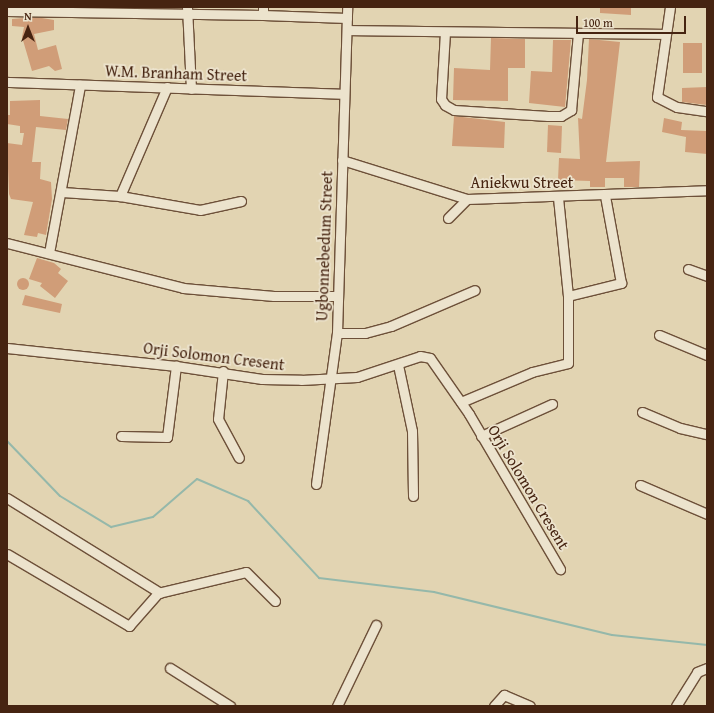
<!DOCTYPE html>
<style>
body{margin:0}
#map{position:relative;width:714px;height:713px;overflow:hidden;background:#e2d4b2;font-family:"Gentium Book Plus",serif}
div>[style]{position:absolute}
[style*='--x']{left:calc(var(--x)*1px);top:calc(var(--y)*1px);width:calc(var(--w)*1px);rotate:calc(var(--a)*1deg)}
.stream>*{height:2px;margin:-1px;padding:0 1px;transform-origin:1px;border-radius:1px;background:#95b8aa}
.building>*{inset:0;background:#d09d78}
.round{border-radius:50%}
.roads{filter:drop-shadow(1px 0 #6d5039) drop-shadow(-1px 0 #6d5039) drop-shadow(0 1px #6d5039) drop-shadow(0 -1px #6d5039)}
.minor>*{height:9px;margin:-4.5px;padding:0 4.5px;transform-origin:4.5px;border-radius:4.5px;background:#ece3cd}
span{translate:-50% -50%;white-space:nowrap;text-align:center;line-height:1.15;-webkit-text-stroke:3.5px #ece3cd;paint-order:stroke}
.street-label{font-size:16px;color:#462411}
.frame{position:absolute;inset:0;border:8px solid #462411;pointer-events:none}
.north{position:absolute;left:8px;top:8px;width:40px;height:40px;-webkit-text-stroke:3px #ece3cd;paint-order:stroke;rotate:0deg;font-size:11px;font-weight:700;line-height:16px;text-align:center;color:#462411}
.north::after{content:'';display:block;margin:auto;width:14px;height:18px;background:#462411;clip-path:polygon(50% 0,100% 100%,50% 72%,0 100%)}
.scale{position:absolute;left:576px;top:16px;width:110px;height:18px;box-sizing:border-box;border:2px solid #462411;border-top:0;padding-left:5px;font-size:12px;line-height:14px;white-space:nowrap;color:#462411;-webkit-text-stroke:3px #ece3cd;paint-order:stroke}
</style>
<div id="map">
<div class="stream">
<div style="--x:7;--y:441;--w:76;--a:46.1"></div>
<div style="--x:60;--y:496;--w:60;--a:31.3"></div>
<div style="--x:111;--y:527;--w:43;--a:-13.4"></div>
<div style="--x:153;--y:517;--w:58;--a:-40.8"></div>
<div style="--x:197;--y:479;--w:56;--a:23.3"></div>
<div style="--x:248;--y:501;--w:105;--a:47.3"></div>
<div style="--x:319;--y:578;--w:116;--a:6.9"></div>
<div style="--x:434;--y:592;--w:183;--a:13.6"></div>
<div style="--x:612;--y:635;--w:96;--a:6"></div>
</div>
<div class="building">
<div style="clip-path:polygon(600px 7px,631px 7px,631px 15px,600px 13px)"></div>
<div style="clip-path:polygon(36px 17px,54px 20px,54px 30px,34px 34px,38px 50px,56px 45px,62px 69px,55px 71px,49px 66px,32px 71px,22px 37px,24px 27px,12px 26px,12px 19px)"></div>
<div style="clip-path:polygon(491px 38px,525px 39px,525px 68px,508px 68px,508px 101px,453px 100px,454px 68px,490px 70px)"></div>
<div style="clip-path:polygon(589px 39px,620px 42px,606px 162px,640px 161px,639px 187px,624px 187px,624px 178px,605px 178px,605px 187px,590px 187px,590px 181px,558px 180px,559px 158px,580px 159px,578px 118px,582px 119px,587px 80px)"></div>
<div style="clip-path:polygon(553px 40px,571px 40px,565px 107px,529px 103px,531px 71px,552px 72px)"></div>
<div style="clip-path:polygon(683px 43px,702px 43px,702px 73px,683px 73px)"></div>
<div style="clip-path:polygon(707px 87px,707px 105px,682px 102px,682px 88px)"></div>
<div style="clip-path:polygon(40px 100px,40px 116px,68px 119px,66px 130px,36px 127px,32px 162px,41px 162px,40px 179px,51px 182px,52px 199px,46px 235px,38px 233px,37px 237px,24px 235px,33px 202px,11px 199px,9px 194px,7px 143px,22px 145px,24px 133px,20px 133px,20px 126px,7px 124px,7px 115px,10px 115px,10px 101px)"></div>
<div style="clip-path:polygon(454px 116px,505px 122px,504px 148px,452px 146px)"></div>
<div style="clip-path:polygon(664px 118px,682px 122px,681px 130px,707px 131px,707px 154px,685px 152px,686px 137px,662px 132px)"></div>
<div style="clip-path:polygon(548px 125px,562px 126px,561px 153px,547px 152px)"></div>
<div style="clip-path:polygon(37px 258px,54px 263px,61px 269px,58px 273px,68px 281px,55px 298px,40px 286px,42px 283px,29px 279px)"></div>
<div class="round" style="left:17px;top:278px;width:12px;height:12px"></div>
<div style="clip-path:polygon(25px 295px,62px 304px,60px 313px,22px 305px)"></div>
</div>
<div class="roads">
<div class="minor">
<div style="--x:187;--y:7;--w:82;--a:87.2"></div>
<div style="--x:670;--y:7;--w:91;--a:98.2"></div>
<div style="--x:657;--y:97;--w:22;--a:27"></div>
<div style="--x:677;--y:107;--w:30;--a:8"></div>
<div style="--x:7;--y:11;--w:256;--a:0.9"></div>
<div style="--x:263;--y:15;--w:8;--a:-90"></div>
<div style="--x:263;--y:15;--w:84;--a:2"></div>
<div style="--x:347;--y:30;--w:318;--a:0.7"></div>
<div style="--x:445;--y:32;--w:67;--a:93.4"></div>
<div style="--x:441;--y:99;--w:7;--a:56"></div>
<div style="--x:445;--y:105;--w:10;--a:29"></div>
<div style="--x:454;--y:110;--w:94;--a:3.7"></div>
<div style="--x:548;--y:116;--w:13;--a:0"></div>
<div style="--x:561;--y:116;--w:12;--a:-31"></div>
<div style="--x:571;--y:110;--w:77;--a:-84.8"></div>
<div style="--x:7;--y:82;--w:337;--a:2"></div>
<div style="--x:167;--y:87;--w:119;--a:113.3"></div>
<div style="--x:120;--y:196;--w:81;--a:9.9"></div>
<div style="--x:200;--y:210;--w:42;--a:-12.4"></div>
<div style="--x:342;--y:160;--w:131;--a:17.3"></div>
<div style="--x:467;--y:199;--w:240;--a:-2.1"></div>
<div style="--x:62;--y:192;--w:58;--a:3.9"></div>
<div style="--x:448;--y:218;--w:27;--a:-45"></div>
<div style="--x:7;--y:243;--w:182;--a:14.3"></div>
<div style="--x:183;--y:288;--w:91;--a:5"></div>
<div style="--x:274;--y:296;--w:62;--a:0"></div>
<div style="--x:49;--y:253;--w:171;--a:-79.5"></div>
<div style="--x:688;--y:269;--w:20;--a:20"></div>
<div style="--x:568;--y:296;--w:55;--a:-13.8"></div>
<div style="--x:621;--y:283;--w:88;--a:-100.4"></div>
<div style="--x:337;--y:333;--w:28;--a:0"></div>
<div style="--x:365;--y:333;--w:27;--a:-15"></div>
<div style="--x:391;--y:326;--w:91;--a:-23.2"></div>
<div style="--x:659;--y:335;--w:52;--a:22.6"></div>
<div style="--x:7;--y:348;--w:170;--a:6.1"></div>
<div style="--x:176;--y:366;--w:87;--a:8.6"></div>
<div style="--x:262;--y:379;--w:39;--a:1"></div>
<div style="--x:301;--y:380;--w:56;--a:-3.1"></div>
<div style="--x:357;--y:377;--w:66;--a:-18.4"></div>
<div style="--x:420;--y:356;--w:10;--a:11"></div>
<div style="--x:430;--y:358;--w:68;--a:55.1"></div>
<div style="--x:469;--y:414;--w:180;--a:59.6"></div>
<div style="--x:398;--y:365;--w:67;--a:78"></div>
<div style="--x:412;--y:431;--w:65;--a:89.1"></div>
<div style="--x:223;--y:371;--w:48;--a:95.9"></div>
<div style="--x:218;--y:419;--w:44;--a:61.7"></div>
<div style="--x:461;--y:402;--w:77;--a:-22.9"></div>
<div style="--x:532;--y:372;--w:37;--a:-14"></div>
<div style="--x:568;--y:363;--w:67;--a:-90"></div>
<div style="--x:568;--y:296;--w:99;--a:-95.8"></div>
<div style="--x:642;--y:412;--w:41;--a:22.8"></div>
<div style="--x:680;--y:428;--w:28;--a:13"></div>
<div style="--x:121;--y:436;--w:46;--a:1.2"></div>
<div style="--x:167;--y:437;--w:72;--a:-82.8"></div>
<div style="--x:481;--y:436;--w:78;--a:-24.3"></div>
<div style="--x:316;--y:484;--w:152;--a:-82.1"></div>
<div style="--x:337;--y:333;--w:326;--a:-88.2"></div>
<div style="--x:640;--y:485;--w:73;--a:23.4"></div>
<div style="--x:7;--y:498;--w:180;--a:31.8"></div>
<div style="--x:7;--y:554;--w:142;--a:30.5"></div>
<div style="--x:129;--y:626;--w:44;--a:-48.7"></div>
<div style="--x:158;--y:593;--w:90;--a:-13.4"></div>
<div style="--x:246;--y:572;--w:41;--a:45"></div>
<div style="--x:170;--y:668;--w:71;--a:32.3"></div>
<div style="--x:337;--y:706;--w:90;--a:-64.3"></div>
<div style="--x:494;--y:706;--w:15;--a:-48"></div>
<div style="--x:504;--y:695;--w:28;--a:23"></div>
<div style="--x:676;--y:706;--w:40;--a:-58"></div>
<div style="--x:697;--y:672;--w:11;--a:-22"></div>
</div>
</div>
<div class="street-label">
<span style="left:176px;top:73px;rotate:2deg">W.M. Branham Street</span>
<span style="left:522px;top:182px">Aniekwu Street</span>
<span style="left:324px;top:246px;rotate:-88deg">Ugbonnebedum Street</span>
<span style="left:214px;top:356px;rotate:7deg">Orji Solomon Cresent</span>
<span style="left:529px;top:487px;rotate:59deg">Orji Solomon Cresent</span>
</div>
<div class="frame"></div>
<div class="north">N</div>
<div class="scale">100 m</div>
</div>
